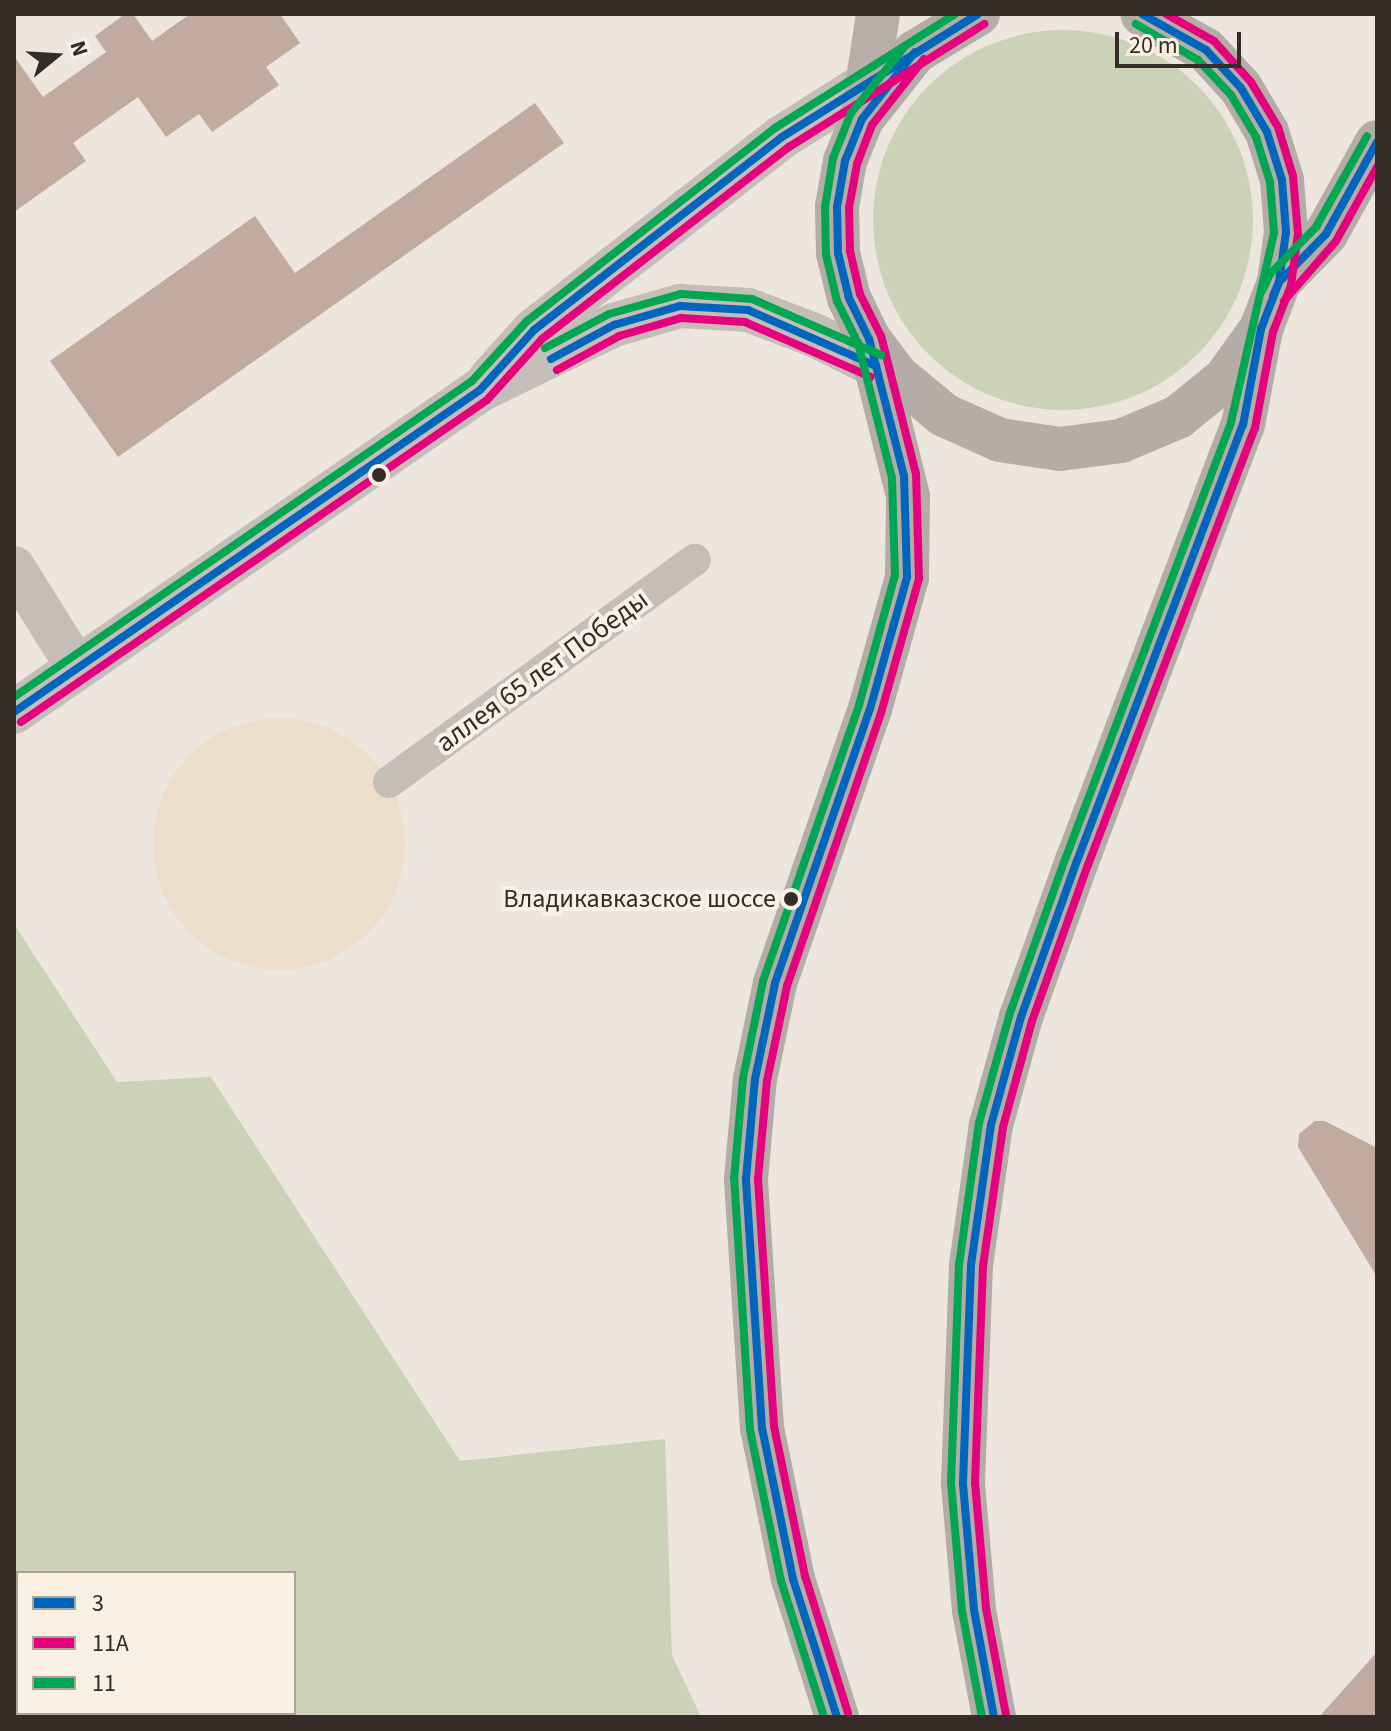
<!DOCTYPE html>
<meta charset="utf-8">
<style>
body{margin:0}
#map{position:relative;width:1391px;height:1731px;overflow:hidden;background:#ece6de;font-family:"Source Sans 3",sans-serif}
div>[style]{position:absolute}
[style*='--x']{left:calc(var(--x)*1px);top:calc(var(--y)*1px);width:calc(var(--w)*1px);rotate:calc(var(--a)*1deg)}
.green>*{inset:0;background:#ccd2b7}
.round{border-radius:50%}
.plaza>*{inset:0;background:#ebdfcc}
.building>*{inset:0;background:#c1aa9f}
.pedestrian>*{height:32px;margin:-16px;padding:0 16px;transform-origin:16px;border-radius:16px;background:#c5beb8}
.minor>*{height:42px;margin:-21px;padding:0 21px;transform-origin:21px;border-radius:21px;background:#c5beb8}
.tertiary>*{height:44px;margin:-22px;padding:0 22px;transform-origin:22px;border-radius:22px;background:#c5beb8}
.secondary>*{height:44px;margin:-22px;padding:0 22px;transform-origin:22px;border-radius:22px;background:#b6aea8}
.primary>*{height:44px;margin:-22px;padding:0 22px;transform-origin:22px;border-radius:22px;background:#b4ada7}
.bus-1>*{height:8px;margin:-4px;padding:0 4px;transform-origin:4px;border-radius:4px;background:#0065bd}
.bus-2>*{height:8px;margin:-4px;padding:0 4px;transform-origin:4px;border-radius:4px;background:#e5007d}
.bus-3>*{height:8px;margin:-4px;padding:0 4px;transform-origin:4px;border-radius:4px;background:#00a651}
.dots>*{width:22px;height:22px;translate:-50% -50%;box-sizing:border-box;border:4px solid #faf1e4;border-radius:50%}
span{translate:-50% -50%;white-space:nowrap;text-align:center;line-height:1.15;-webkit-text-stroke:8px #faf1e4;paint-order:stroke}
.bus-label{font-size:26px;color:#362b26}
.right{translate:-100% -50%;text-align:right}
.street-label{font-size:28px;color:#362b26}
.frame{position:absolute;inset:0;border:16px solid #362b26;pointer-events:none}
.legend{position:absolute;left:16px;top:1571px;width:280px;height:144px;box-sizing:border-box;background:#faf1e4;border:2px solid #aca298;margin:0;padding:10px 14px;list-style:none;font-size:24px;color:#362b26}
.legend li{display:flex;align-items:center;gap:16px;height:40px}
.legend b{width:40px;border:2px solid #aca298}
.north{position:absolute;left:16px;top:16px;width:80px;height:80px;-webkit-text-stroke:6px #faf1e4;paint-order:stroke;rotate:72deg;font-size:22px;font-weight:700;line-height:32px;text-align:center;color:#362b26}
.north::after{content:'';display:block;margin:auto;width:28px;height:36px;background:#362b26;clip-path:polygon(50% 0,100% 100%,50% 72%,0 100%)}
.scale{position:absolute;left:1115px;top:32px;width:126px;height:36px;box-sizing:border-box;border:4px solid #362b26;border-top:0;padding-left:10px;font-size:24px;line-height:28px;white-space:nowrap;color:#362b26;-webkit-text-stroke:6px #faf1e4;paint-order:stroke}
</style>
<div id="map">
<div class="green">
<div class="round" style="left:873px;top:30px;width:380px;height:380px"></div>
<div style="clip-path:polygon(evenodd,14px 924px,117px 1082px,211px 1077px,460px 1461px,665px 1439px,672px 1655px,701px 1717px,14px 1717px,14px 924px,18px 1573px,294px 1573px,294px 1713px,18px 1713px,18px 1573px)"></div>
</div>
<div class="plaza">
<div class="round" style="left:153px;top:718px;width:252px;height:252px"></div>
</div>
<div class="building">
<div style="clip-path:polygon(125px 14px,133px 14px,152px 41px,190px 14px,280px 14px,300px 43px,266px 67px,279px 85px,212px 132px,199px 114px,166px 137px,138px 97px,73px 143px,86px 161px,14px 212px,14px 56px,43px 97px,106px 52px,95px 36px)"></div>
<div style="clip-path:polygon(535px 103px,564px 143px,118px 457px,50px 361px,255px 216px,295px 273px)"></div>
<div style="clip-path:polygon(1315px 1121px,1325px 1121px,1377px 1148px,1377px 1277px,1298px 1147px,1299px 1134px)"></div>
<div style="clip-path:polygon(1377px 1652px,1377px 1717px,1319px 1717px)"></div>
</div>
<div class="pedestrian">
<div style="--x:389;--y:782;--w:378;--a:-36"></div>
</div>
<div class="minor">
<div style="--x:14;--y:567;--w:119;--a:58"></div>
</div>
<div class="tertiary">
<div style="--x:490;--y:379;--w:66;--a:-48.1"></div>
<div style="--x:534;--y:330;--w:314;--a:-37.9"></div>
<div style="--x:782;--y:137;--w:131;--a:-32.2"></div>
<div style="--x:14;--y:712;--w:566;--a:-34.64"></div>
<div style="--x:480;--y:390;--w:149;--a:-25.9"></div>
<div style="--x:614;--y:325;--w:69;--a:-16.1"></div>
<div style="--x:680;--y:306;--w:68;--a:3.4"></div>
<div style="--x:748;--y:310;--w:71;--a:20.7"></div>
<div style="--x:814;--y:335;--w:93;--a:26.3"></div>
</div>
<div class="secondary">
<div style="--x:862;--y:119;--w:106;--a:-81.3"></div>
</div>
<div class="primary">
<div style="--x:978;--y:14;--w:74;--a:148.9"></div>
<div style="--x:915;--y:52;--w:85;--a:128.3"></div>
<div style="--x:862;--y:119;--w:45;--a:112"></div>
<div style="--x:845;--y:161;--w:47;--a:99.9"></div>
<div style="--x:837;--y:207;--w:46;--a:88.8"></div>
<div style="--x:838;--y:253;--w:46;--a:76.3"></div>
<div style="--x:849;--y:298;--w:46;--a:64"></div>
<div style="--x:869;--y:339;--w:46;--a:52.9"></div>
<div style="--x:897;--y:376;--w:61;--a:39.7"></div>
<div style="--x:944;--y:415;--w:61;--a:24.1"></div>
<div style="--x:1000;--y:440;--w:61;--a:8.5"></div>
<div style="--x:1060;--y:449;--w:62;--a:-7.5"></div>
<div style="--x:1121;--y:441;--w:62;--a:-22.8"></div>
<div style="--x:1178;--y:417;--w:60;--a:-39"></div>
<div style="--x:1225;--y:379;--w:62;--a:-54.2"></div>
<div style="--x:1261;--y:329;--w:50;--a:-69"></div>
<div style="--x:1279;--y:282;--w:50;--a:-82"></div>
<div style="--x:1286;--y:232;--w:52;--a:-94.4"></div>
<div style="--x:1282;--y:180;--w:50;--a:-107.4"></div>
<div style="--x:1267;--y:132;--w:51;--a:-120.6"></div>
<div style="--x:1241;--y:88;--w:52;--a:-132.6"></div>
<div style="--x:1206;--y:50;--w:73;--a:-150.6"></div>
<div style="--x:1279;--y:282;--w:67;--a:-45.6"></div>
<div style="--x:1326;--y:234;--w:105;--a:-61"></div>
<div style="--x:837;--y:1717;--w:145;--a:-107.7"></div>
<div style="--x:793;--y:1579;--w:154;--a:-101.6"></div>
<div style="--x:762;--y:1428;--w:250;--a:-93.7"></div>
<div style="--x:746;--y:1179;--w:100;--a:-84.9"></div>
<div style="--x:755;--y:1079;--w:98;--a:-78.2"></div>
<div style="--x:775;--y:983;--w:290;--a:-70.9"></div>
<div style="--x:870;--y:709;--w:137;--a:-74.3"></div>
<div style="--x:907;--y:577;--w:81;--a:-89.3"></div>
<div style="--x:908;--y:496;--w:162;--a:-104"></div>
<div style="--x:994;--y:1717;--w:109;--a:-100.6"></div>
<div style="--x:974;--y:1610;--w:127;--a:-95"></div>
<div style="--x:963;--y:1483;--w:218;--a:-87.9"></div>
<div style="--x:971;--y:1265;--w:141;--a:-81.9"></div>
<div style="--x:991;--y:1125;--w:112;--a:-74.5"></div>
<div style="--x:1021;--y:1017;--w:166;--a:-70.3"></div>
<div style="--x:1077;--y:861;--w:467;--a:-69.2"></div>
<div style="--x:1243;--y:425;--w:98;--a:-79.4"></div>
</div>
<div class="bus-1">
<div style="--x:1273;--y:296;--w:15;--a:-67"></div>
<div style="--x:1279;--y:282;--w:67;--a:-45.6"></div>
<div style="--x:1326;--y:234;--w:105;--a:-61"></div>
<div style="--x:551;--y:359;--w:72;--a:-28.4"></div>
<div style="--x:614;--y:325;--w:69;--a:-16.1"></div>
<div style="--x:680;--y:306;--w:68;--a:3.4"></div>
<div style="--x:748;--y:310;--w:140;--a:23.6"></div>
<div style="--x:14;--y:712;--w:566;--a:-34.64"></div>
<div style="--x:480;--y:390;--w:81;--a:-48"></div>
<div style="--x:534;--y:330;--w:314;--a:-37.9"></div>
<div style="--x:782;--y:137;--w:231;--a:-32.1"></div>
<div style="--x:837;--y:1717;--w:145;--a:-107.7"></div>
<div style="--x:793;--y:1579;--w:154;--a:-101.6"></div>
<div style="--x:762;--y:1428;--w:250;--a:-93.7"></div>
<div style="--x:746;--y:1179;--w:100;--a:-84.9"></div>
<div style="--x:755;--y:1079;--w:98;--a:-78.2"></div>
<div style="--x:775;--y:983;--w:290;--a:-70.9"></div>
<div style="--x:870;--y:709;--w:137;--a:-74.3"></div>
<div style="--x:907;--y:577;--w:101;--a:-91.7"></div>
<div style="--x:904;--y:476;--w:141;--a:-104.3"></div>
<div style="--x:869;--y:339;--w:46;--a:-116"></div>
<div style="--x:849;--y:298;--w:46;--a:-103.7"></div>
<div style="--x:838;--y:253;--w:46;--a:-91.2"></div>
<div style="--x:837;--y:207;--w:47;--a:-80.1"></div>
<div style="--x:845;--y:161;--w:45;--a:-68"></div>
<div style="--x:862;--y:119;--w:85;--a:-51.7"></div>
<div style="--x:994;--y:1717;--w:109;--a:-100.6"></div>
<div style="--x:974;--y:1610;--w:127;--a:-95"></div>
<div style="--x:963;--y:1483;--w:218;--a:-87.9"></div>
<div style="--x:971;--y:1265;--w:141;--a:-81.9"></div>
<div style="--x:991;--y:1125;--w:112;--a:-74.5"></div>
<div style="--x:1021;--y:1017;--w:166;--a:-70.3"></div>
<div style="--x:1077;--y:861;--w:467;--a:-69.2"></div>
<div style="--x:1243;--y:425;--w:98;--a:-79.4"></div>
<div style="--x:1261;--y:329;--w:50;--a:-69"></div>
<div style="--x:1279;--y:282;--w:50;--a:-82"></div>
<div style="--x:1286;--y:232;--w:52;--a:-94.4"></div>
<div style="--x:1282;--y:180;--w:50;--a:-107.4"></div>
<div style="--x:1267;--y:132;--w:51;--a:-120.6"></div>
<div style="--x:1241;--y:88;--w:52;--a:-132.6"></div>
<div style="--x:1206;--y:50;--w:73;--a:-150.6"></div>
</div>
<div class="bus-2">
<div style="--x:1284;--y:301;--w:79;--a:-49.1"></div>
<div style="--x:1336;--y:241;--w:85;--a:-61"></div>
<div style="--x:557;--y:370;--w:71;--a:-28.7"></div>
<div style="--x:619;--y:336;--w:65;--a:-16.2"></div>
<div style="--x:681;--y:318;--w:64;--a:3.6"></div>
<div style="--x:745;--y:322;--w:137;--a:23.6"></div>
<div style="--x:21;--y:722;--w:566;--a:-34.64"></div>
<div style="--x:487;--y:400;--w:82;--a:-48"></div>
<div style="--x:542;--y:339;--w:313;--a:-37.9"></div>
<div style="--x:789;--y:147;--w:231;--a:-32.2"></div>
<div style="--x:848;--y:1713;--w:144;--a:-107.4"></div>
<div style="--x:805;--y:1576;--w:153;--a:-101.7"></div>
<div style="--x:774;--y:1426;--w:248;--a:-93.7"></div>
<div style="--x:758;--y:1179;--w:98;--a:-84.8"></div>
<div style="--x:767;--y:1081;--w:97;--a:-78.1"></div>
<div style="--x:787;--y:986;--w:289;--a:-71"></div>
<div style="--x:881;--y:713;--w:139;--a:-74.2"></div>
<div style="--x:919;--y:579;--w:105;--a:-91.6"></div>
<div style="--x:916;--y:474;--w:142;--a:-104.2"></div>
<div style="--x:881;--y:336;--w:47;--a:-116.6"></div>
<div style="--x:860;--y:294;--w:44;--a:-103.1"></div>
<div style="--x:850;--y:251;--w:43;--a:-91.3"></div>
<div style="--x:849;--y:208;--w:45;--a:-79.7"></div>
<div style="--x:857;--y:164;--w:42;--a:-69"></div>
<div style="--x:872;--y:125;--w:84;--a:-51.8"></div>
<div style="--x:1006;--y:1715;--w:109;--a:-100.6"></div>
<div style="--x:986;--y:1608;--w:125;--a:-95"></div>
<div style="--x:975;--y:1483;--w:217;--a:-87.9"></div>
<div style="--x:983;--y:1266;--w:140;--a:-81.8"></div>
<div style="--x:1003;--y:1127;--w:110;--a:-74.7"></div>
<div style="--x:1032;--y:1021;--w:166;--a:-70.3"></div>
<div style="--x:1088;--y:865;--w:468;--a:-69.1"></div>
<div style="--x:1255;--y:428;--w:98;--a:-79.4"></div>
<div style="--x:1273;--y:332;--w:50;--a:-69"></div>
<div style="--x:1291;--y:285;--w:51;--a:-82.2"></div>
<div style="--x:1298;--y:234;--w:58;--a:-94.9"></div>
<div style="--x:1293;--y:176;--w:51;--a:-107"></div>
<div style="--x:1278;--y:127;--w:52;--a:-121"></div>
<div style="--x:1251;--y:82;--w:55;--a:-132.1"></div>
<div style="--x:1214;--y:41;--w:55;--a:-150.6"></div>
</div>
<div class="bus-3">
<div style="--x:1262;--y:291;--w:19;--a:-65"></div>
<div style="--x:1270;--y:274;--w:66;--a:-45.6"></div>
<div style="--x:1316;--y:227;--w:104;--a:-60.7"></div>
<div style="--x:545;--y:348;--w:72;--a:-28"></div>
<div style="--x:609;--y:314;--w:75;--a:-15.5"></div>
<div style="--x:681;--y:294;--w:71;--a:4"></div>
<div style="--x:752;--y:299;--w:141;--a:23.5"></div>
<div style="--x:14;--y:697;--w:556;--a:-34.6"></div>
<div style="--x:472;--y:381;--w:81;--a:-47.5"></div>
<div style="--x:527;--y:321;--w:314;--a:-37.9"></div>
<div style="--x:775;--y:128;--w:213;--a:-32.3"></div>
<div style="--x:824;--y:1717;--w:143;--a:-107.5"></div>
<div style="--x:781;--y:1581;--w:154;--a:-101.6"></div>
<div style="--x:750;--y:1430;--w:252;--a:-93.6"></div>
<div style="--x:734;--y:1179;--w:101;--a:-84.9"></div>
<div style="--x:743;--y:1078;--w:99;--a:-78.3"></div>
<div style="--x:763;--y:981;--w:292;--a:-70.8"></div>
<div style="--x:859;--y:705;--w:135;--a:-74.5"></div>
<div style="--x:895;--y:575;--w:97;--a:-91.8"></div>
<div style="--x:892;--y:478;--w:139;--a:-104.1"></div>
<div style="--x:858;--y:343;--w:47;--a:-116.6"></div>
<div style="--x:837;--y:301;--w:47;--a:-103.4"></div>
<div style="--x:826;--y:255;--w:48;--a:-91.2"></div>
<div style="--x:825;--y:207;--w:50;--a:-80.7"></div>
<div style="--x:833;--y:158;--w:48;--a:-68.2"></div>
<div style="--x:851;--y:113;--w:87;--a:-51"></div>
<div style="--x:982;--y:1717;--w:108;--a:-100.7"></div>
<div style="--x:962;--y:1611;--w:128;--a:-94.9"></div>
<div style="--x:951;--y:1483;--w:218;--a:-87.9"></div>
<div style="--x:959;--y:1265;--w:143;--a:-82"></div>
<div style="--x:979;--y:1123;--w:114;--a:-74.3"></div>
<div style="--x:1010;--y:1013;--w:166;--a:-70.3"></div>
<div style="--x:1066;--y:857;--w:465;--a:-69.2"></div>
<div style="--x:1231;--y:422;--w:195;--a:-77.2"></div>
<div style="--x:1274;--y:232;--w:50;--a:-94.6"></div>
<div style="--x:1270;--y:182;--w:47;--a:-107.3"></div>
<div style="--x:1256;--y:137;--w:49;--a:-120.8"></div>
<div style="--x:1231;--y:95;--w:48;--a:-133.3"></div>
<div style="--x:1198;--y:60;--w:72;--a:-149.9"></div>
</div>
<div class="dots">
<div style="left:379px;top:475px;background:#362b26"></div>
<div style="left:791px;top:899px;background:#362b26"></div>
</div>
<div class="bus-label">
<span class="right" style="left:776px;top:899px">Владикавказское шоссе</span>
</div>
<div class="street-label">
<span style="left:542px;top:671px;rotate:-36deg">аллея 65 лет Победы</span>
</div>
<div class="frame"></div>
<ul class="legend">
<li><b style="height:10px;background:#0065bd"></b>3</li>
<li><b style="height:10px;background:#e5007d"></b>11А</li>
<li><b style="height:10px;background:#00a651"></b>11</li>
</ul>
<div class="north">N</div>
<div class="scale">20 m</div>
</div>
